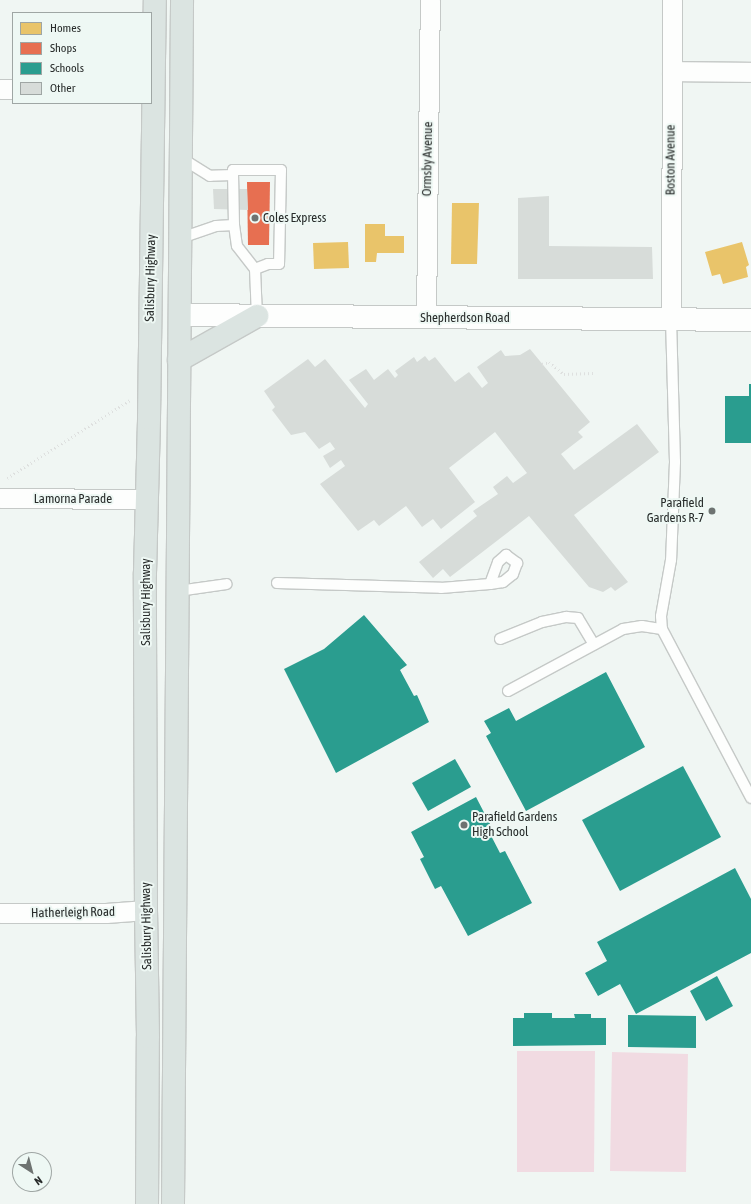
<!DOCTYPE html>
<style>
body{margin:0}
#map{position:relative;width:751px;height:1204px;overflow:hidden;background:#f0f6f3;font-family:"Asap Condensed",sans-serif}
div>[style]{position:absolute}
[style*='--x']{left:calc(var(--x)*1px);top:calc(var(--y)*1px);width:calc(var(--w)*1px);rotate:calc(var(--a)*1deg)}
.green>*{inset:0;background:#f1dbe2}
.homes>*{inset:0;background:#e9c46a}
.shops>*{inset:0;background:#e76f51}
.schools>*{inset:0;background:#2a9d8f}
.building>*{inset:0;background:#d7dcd9}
.path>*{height:2.5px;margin-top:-1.25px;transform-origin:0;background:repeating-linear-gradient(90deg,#dee0df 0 1px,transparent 0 4px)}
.roads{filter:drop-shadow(1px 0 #c5c9c7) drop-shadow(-1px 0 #c5c9c7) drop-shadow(0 1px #c5c9c7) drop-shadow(0 -1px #c5c9c7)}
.service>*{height:10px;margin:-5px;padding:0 5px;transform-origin:5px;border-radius:5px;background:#fdfefd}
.minor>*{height:19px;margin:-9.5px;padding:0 9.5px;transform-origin:9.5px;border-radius:9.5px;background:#fdfefd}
.tertiary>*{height:22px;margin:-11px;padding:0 11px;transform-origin:11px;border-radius:11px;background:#fdfefd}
.primary>*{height:22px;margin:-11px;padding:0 11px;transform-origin:11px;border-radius:11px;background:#dbe4e1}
.dots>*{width:11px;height:11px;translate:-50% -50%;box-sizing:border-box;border:2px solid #eef8f4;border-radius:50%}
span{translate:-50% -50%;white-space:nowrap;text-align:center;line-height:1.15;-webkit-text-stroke:4px #eef8f4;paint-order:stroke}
.street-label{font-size:13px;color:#282c2b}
.poi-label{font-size:13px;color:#282c2b}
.left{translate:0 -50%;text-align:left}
.right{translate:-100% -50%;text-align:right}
.legend{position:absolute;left:12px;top:12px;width:140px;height:92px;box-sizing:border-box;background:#eef8f4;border:1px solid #9fa6a4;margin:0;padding:5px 7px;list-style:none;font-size:12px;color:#282c2b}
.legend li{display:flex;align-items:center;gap:8px;height:20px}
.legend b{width:20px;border:1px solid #9fa6a4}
.north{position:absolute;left:12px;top:1152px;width:40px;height:40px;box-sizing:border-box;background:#eef8f4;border:1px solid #9fa6a4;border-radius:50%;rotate:144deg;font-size:11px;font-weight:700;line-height:16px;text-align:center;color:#282c2b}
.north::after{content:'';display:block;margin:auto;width:14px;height:18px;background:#6e7371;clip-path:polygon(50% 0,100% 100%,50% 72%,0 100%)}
</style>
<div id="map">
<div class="green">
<div style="clip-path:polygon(517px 1051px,595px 1051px,594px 1172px,517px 1172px)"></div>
<div style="clip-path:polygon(612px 1052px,688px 1054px,686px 1172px,610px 1171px)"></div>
</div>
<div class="homes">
<div style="clip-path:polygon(452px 203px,479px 203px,477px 264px,451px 264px)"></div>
<div style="clip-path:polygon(365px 224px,385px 224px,385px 236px,404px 236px,404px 253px,377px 253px,376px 262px,365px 262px)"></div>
<div style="clip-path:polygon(348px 242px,349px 268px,314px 269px,313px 243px)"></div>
<div style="clip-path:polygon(742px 242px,749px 265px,746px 267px,748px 277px,723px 284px,720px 274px,712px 276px,705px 252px)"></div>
</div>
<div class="shops">
<div style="clip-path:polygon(247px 182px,270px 182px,269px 245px,248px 245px)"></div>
</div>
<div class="schools">
<div style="clip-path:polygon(749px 384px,751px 384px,751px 443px,725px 443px,725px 396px,749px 396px)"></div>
<div style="clip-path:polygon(364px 615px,407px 665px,400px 670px,414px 696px,417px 695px,429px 722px,336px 773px,284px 669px,324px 649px)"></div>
<div style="clip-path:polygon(606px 672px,645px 747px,526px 811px,486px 736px,491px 733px,484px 721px,509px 708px,516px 721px)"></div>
<div style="clip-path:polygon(455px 759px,471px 787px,428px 811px,412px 783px)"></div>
<div style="clip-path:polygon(683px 766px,721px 837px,620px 891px,582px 820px)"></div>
<div style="clip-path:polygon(476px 797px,490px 824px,486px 826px,500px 853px,505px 851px,532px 903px,468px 936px,441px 886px,435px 889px,420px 859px,424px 857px,411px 832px)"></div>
<div style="clip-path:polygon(735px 868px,751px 899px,751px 953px,636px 1014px,620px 984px,598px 996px,585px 973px,607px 961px,597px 942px)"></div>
<div style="clip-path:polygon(717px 976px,733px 1006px,706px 1021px,690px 991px)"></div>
<div style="clip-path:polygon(524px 1013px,552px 1013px,552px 1018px,575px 1018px,574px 1014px,591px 1014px,591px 1018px,606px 1018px,606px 1045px,513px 1046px,513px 1018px,524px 1018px)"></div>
<div style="clip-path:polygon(628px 1015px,696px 1016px,696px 1048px,628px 1047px)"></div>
</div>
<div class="building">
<div style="clip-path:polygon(213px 189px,247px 189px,248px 210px,214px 209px)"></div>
<div style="clip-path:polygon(549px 196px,549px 246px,652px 247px,653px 279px,518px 279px,518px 198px)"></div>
<div style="clip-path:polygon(530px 349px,590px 422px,578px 432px,583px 437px,561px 454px,574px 470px,637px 424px,659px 452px,574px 515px,628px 582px,615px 591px,611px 587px,603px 592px,589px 587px,529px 516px,450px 577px,443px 569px,433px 578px,419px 562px,477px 516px,473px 511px,498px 494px,493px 487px,507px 476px,513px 483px,527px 473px,495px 432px,449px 468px,475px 502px,441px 529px,433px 519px,422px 527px,406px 506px,379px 526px,374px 520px,358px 531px,320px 484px,345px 466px,341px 460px,330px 468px,323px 456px,335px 449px,330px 442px,319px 449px,305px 432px,291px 435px,272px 410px,275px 407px,264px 391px,308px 359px,315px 367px,325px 359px,365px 408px,368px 404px,349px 380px,366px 369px,374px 380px,388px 369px,395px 378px,398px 375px,395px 371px,414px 357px,417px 362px,425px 356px,429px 361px,435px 357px,455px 382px,469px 372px,482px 388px,488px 383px,477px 367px,501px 350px,505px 356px,520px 355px)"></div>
</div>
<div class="path">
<div style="--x:542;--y:364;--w:7;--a:-16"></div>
<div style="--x:549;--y:362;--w:19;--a:39"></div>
<div style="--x:564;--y:374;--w:29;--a:-2"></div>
<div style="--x:7;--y:478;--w:146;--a:-32.4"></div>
</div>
<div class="roads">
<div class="service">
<div style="--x:233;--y:175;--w:5;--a:-90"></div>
<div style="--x:233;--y:170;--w:48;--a:0"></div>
<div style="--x:281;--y:170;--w:94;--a:91.2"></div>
<div style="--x:279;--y:264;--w:11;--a:180"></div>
<div style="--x:268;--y:264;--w:14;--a:159"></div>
<div style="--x:234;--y:225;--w:21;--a:82"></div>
<div style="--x:237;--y:246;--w:29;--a:52"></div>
<div style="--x:255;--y:269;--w:47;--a:87.6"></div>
<div style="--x:181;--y:238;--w:37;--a:-19"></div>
<div style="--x:216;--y:226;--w:18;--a:-3"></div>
<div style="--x:234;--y:225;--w:50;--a:-91.1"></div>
<div style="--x:233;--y:175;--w:23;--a:178"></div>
<div style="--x:210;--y:176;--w:34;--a:-148"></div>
<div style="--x:671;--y:319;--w:143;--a:88.4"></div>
<div style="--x:675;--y:462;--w:98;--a:92.3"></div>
<div style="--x:671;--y:560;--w:57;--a:100.1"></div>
<div style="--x:661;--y:616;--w:13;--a:86"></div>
<div style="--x:662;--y:629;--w:191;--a:62.2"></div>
<div style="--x:277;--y:583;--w:164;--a:1.7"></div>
<div style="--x:441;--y:588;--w:49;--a:-4.7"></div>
<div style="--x:490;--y:584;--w:23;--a:-70"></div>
<div style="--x:498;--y:562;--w:11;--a:-41"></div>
<div style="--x:506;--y:555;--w:14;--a:36"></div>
<div style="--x:517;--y:563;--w:12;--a:110"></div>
<div style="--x:513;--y:574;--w:13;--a:141"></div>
<div style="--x:503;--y:582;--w:13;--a:171"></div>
<div style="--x:178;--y:591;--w:49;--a:-8.1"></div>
<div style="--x:500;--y:639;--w:45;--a:-22"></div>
<div style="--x:542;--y:622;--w:25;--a:-12"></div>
<div style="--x:566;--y:617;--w:12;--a:5"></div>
<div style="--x:578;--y:618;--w:31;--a:59"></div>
<div style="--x:508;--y:691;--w:131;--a:-28.3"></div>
<div style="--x:623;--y:629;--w:19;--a:-9"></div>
<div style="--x:642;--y:626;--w:20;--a:9"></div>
</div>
<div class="minor">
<div style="--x:672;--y:71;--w:79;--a:0.7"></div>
<div style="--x:0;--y:89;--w:13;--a:0"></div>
<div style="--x:426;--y:318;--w:318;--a:-89.3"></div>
<div style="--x:671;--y:319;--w:319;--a:-89.8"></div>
<div style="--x:0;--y:498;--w:147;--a:0.4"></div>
<div style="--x:0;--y:913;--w:106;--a:0"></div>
<div style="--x:106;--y:913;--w:40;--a:-4.3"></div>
</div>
<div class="tertiary">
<div style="--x:180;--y:315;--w:571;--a:0.5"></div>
</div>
<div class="primary">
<div style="--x:179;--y:360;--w:90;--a:-29.4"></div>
<div style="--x:147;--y:1204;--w:167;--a:-89.7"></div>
<div style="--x:148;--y:1037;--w:127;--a:-90.9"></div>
<div style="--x:146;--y:910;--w:337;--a:-90.2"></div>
<div style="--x:145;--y:573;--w:155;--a:-88.5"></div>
<div style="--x:149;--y:418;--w:418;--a:-89.2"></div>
<div style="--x:173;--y:1204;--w:1204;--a:-89.57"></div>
</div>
</div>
<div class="dots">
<div style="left:255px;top:218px;background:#6e7371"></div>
<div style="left:712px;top:511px;background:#6e7371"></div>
<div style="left:464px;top:825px;background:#6e7371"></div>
</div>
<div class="street-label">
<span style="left:428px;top:159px;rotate:-89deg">Ormsby Avenue</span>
<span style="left:671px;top:160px;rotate:-90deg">Boston Avenue</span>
<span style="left:151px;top:278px;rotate:-89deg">Salisbury Highway</span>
<span style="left:465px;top:318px">Shepherdson Road</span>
<span style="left:73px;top:499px">Lamorna Parade</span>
<span style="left:146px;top:602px;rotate:-90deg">Salisbury Highway</span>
<span style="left:73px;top:913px;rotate:-1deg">Hatherleigh Road</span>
<span style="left:147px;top:926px;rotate:-91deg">Salisbury Highway</span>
</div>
<div class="poi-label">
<span class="left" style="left:263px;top:218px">Coles Express</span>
<span class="right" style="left:704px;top:511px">Parafield<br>Gardens R-7</span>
<span class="left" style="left:472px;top:825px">Parafield Gardens<br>High School</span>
</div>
<ul class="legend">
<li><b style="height:11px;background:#e9c46a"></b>Homes</li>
<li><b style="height:11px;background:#e76f51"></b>Shops</li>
<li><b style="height:11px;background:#2a9d8f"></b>Schools</li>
<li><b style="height:11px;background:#d7dcd9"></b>Other</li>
</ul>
<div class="north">N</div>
</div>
